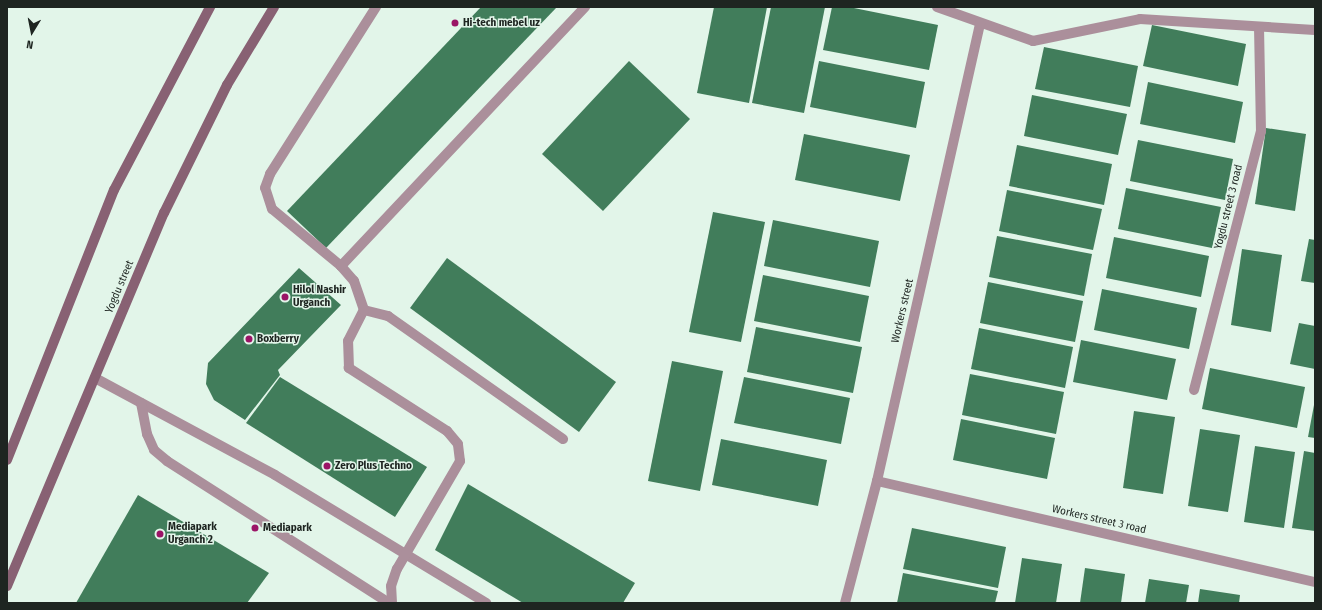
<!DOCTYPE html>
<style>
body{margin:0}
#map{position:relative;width:1322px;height:610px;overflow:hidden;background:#e2f5e9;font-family:"Fira Sans Condensed",sans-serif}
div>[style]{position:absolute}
.building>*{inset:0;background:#417d5b}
.lane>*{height:10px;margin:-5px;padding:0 5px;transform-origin:5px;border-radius:5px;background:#ab8f9b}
.street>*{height:10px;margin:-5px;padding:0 5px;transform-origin:5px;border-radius:5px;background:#ab8f9b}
.secondary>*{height:10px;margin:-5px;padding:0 5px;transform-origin:5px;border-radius:5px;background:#886173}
.dots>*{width:11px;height:11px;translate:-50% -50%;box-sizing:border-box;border:2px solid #e2f5e9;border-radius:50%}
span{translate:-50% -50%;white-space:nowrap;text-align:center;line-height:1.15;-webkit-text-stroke:3px #e2f5e9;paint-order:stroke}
.poi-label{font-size:11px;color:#1e2521;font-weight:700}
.left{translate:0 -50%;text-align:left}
.street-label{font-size:11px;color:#1e2521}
.frame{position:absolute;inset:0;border:8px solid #1e2521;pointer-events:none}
.north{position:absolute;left:12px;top:12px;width:40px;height:40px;-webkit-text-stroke:3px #e2f5e9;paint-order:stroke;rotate:190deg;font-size:11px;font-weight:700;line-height:16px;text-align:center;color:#1e2521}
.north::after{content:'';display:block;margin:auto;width:14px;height:18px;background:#1e2521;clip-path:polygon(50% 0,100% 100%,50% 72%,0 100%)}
</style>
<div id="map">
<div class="building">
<div style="clip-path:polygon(481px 7px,557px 7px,326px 248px,287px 211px)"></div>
<div style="clip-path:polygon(714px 7px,767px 7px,749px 103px,697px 93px)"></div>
<div style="clip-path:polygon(771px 7px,825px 7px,804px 113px,752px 103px)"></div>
<div style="clip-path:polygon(832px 7px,849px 7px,938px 25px,929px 70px,823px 50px)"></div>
<div style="clip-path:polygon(1152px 25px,1246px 44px,1238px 86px,1143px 66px)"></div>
<div style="clip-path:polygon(1044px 47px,1138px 66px,1130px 107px,1035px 89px)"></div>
<div style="clip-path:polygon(629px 61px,690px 119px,603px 211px,542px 154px)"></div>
<div style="clip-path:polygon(819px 61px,925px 82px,916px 128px,810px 107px)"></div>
<div style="clip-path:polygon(1148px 82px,1243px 102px,1235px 143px,1140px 124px)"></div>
<div style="clip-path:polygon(1032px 95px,1127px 114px,1118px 155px,1024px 136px)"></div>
<div style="clip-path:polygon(1266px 128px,1306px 134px,1295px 211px,1255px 204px)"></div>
<div style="clip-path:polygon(804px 134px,910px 155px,900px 201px,795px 180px)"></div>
<div style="clip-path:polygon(1138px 140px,1233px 159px,1225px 200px,1130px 181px)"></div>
<div style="clip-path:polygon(1017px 145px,1112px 164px,1104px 205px,1009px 186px)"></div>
<div style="clip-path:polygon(1126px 188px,1221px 207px,1212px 248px,1118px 229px)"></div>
<div style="clip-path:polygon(1007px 190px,1102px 209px,1093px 250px,999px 231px)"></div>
<div style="clip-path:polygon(713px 212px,765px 222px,741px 342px,689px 332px)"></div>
<div style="clip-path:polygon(773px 220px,879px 241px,870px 287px,764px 266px)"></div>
<div style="clip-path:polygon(997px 236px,1092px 254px,1084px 296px,989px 277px)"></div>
<div style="clip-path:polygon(1114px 237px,1209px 256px,1201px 297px,1106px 278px)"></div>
<div style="clip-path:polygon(1309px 239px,1315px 240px,1315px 283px,1301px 281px)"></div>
<div style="clip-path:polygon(1242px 249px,1282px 255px,1271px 332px,1231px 325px)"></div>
<div style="clip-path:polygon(447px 258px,616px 382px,579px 432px,410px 308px)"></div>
<div style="clip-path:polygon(299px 268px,341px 305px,278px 370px,280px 375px,245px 420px,214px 400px,206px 384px,208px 363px)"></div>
<div style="clip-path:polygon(763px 275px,869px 296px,860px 342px,754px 321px)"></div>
<div style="clip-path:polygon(988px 282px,1083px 301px,1075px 342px,980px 323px)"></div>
<div style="clip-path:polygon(1102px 289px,1197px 308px,1189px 349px,1094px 330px)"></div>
<div style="clip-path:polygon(1299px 323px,1315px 326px,1315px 369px,1290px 364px)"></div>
<div style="clip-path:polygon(756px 327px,862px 347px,853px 393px,747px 372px)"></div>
<div style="clip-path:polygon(979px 328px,1073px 347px,1065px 388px,971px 369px)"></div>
<div style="clip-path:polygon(1081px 340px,1176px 359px,1167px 400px,1073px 382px)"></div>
<div style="clip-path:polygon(672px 361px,723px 371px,700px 491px,648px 481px)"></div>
<div style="clip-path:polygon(1210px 368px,1305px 387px,1297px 428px,1202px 409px)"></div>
<div style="clip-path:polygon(970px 374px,1064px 392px,1056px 434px,962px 415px)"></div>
<div style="clip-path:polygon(280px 377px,427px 467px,395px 517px,246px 423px)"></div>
<div style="clip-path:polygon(744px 377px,850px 398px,841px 444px,734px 423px)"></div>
<div style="clip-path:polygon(1314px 405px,1315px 406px,1315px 438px,1308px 437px)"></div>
<div style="clip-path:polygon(1134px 411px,1175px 417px,1163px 494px,1123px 488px)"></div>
<div style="clip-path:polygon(961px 419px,1055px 438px,1047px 479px,953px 460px)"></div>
<div style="clip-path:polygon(1200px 429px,1240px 435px,1228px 512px,1188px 506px)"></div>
<div style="clip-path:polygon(721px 439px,827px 460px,818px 506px,712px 485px)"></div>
<div style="clip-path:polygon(1255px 446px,1295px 452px,1284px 528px,1244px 522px)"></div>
<div style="clip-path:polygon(1304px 451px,1315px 453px,1315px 531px,1292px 528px)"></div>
<div style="clip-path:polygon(468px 484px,635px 583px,623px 603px,523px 603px,435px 550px)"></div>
<div style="clip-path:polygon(138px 495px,269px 573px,247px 603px,76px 603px)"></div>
<div style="clip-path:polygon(912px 528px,1006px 547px,998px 588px,903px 569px)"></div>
<div style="clip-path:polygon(1022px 558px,1062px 564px,1056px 603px,1015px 603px)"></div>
<div style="clip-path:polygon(1085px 568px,1125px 574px,1121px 603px,1080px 603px)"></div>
<div style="clip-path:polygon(903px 573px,998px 591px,995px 603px,897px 603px)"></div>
<div style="clip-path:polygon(1149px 579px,1189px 585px,1186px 603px,1145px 603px)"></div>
<div style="clip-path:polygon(1200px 589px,1240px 595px,1239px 603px,1198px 603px)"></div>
</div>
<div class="lane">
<div style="left:341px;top:266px;width:89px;rotate:-140.4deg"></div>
<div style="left:272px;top:209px;width:22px;rotate:-108deg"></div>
<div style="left:265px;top:188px;width:15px;rotate:-70deg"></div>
<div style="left:270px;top:174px;width:198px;rotate:-57.6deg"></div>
<div style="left:364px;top:310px;width:25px;rotate:14deg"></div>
<div style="left:388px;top:316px;width:214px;rotate:35.1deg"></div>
<div style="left:95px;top:378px;width:204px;rotate:28.3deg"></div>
<div style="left:275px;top:475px;width:247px;rotate:31.2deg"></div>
<div style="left:141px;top:403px;width:32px;rotate:79deg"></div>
<div style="left:147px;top:434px;width:17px;rotate:66deg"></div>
<div style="left:154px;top:450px;width:17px;rotate:40deg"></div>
<div style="left:167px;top:461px;width:264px;rotate:32.6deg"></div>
<div style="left:392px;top:603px;width:17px;rotate:-93deg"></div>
<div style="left:391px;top:586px;width:18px;rotate:-71deg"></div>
<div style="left:397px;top:569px;width:125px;rotate:-59.7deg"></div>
<div style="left:460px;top:461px;width:17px;rotate:-97deg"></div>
<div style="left:458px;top:444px;width:17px;rotate:-130deg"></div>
<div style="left:447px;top:431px;width:117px;rotate:-147.3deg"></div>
<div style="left:349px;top:368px;width:27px;rotate:-92deg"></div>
<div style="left:348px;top:341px;width:35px;rotate:-63deg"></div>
<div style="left:364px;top:310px;width:31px;rotate:-109deg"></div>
<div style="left:354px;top:281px;width:20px;rotate:-131deg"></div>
<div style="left:341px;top:266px;width:356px;rotate:-46.7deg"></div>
</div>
<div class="street">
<div style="left:937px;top:7px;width:102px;rotate:19.5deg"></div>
<div style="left:1033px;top:41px;width:109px;rotate:-11.6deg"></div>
<div style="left:1140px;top:19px;width:175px;rotate:3.6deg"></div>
<div style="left:1194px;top:390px;width:268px;rotate:-75.5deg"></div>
<div style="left:1261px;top:131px;width:104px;rotate:-91.1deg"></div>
<div style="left:877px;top:481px;width:449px;rotate:13deg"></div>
<div style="left:845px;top:603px;width:126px;rotate:-75.3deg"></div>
<div style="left:877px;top:481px;width:469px;rotate:-77.3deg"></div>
</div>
<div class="secondary">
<div style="left:7px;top:460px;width:290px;rotate:-68.4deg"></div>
<div style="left:114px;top:190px;width:207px;rotate:-62.3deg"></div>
<div style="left:7px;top:586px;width:405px;rotate:-67.2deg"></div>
<div style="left:164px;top:213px;width:143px;rotate:-63.8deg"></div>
<div style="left:227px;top:85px;width:91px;rotate:-58.9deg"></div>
</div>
<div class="dots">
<div style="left:455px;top:23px;background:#9b1466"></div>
<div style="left:285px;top:297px;background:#9b1466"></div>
<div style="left:249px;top:339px;background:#9b1466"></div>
<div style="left:327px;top:466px;background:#9b1466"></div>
<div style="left:255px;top:528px;background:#9b1466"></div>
<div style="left:160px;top:534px;background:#9b1466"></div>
</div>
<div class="poi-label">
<span class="left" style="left:463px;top:23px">Hi-tech mebel uz</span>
<span class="left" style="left:293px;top:297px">Hilol Nashir<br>Urganch</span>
<span class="left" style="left:257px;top:339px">Boxberry</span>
<span class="left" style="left:335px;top:466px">Zero Plus Techno</span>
<span class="left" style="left:168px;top:534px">Mediapark<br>Urganch 2</span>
<span class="left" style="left:263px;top:528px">Mediapark</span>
</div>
<div class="street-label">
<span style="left:1229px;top:207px;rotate:-76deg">Yogdu street 3 road</span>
<span style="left:120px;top:287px;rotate:-67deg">Yogdu street</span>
<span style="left:903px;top:311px;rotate:-77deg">Workers street</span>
<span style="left:1099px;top:520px;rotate:13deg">Workers street 3 road</span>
</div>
<div class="frame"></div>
<div class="north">N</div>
</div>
